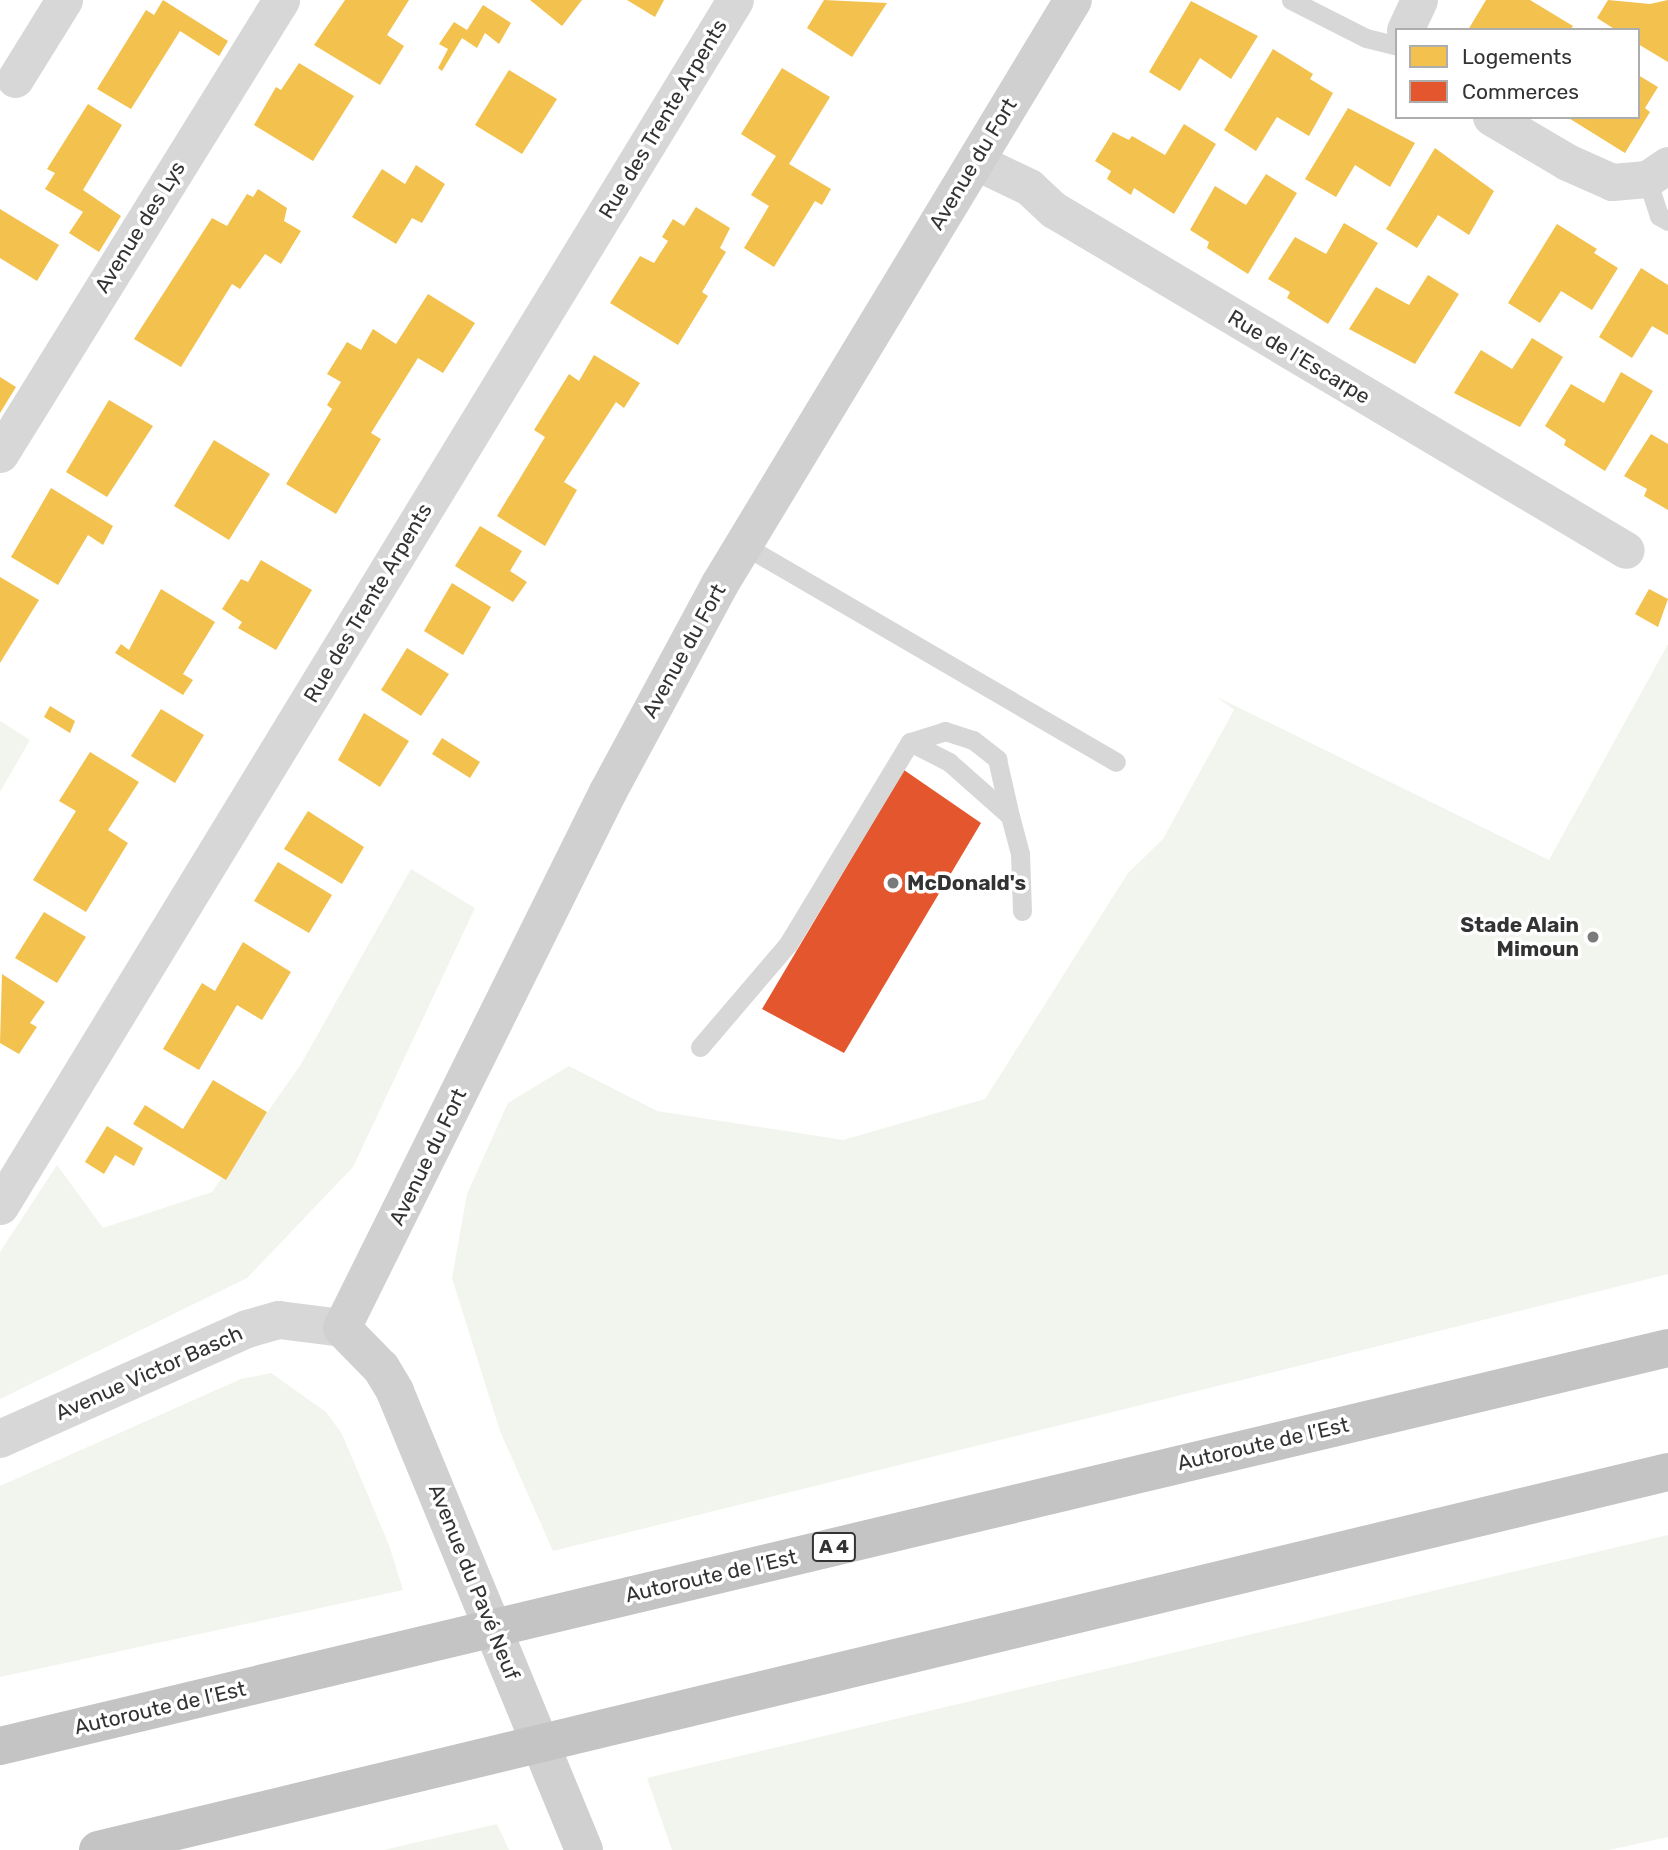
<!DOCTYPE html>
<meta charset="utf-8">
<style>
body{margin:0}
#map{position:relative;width:1668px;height:1850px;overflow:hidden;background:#fff;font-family:Rubik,sans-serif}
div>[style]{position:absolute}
.green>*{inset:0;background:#f1f5ed}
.homes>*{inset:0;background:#f2c14e}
.shops>*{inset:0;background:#e4572e}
.service>*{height:19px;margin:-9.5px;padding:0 9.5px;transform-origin:9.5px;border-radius:9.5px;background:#d7d7d7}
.minor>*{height:37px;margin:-18.5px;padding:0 18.5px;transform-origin:18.5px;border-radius:18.5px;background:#d7d7d7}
.tertiary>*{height:38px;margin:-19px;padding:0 19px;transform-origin:19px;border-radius:19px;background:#d7d7d7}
.secondary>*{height:38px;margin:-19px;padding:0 19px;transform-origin:19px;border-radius:19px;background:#d0d0d0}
.motorway>*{height:38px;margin:-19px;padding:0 19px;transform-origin:19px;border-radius:19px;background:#c4c4c4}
.dots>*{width:19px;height:19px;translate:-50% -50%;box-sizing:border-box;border:4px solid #fff;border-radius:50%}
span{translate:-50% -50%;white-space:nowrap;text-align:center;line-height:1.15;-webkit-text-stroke:7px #fff;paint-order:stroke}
.shield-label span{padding:2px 5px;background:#fff;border:2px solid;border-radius:5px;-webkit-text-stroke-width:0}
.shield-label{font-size:19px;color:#333;font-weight:700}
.street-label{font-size:21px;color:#333}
.poi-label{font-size:21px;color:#333;font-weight:700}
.left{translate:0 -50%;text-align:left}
.right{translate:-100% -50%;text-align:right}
.legend{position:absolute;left:1395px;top:28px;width:245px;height:91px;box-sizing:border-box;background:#fff;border:2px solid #adadad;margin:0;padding:9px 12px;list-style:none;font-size:21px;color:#333}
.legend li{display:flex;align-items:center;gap:14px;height:35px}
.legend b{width:35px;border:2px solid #adadad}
</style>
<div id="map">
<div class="green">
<div style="clip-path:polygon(1668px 644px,1668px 1274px,553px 1551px,500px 1431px,452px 1278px,467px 1194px,508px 1103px,569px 1066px,657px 1111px,843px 1140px,985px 1099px,1128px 873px,1163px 839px,1234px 710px,1217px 697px,1549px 860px)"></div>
<div style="clip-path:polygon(0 721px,30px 740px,0 792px)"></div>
<div style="clip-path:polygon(411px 869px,475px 908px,353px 1167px,247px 1278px,0 1399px,0 1252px,57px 1165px,103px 1228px,212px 1192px,301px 1064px)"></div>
<div style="clip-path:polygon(271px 1373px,326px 1412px,342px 1434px,389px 1545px,403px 1590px,0 1677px,0 1486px,241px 1379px)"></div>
<div style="clip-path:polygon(1668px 1535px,1668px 1837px,1609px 1850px,672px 1850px,647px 1778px)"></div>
<div style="clip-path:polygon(497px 1824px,509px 1850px,384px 1850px,405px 1845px)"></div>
</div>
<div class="homes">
<div style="clip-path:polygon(163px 0,228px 41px,219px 56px,180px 31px,131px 109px,97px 89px,146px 10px,154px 15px)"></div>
<div style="clip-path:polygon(345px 0,409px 0,387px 35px,404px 46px,380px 85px,314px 45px)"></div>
<div style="clip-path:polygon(530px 0,582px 0,562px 26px)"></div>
<div style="clip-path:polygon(627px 0,664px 0,655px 17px)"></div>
<div style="clip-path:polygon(824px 0,887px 3px,852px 57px,807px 28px)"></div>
<div style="clip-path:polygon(1486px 0,1530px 0,1573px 26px,1570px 30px,1468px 30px)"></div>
<div style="clip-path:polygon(1608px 0,1650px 4px,1668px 0,1668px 62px,1638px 44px,1638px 30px,1616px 30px,1597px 18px)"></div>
<div style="clip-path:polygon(1191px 1px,1258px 36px,1231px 79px,1200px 58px,1180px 91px,1149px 72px)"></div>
<div style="clip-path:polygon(483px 5px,511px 23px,499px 44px,485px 33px,477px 48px,462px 38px,442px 71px,438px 68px,448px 49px,439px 44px,454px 22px,467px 30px)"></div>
<div style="clip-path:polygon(1273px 49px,1313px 74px,1310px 79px,1333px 93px,1309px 136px,1277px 117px,1256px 151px,1224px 130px)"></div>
<div style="clip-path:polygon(299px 63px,354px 96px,313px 161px,254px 125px,276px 87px,281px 90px)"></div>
<div style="clip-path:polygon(782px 68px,830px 97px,789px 164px,831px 189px,822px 205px,815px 201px,774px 267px,744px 248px,769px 206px,751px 195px,776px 156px,741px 134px)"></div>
<div style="clip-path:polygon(509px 70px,557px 99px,522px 154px,475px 125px)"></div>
<div style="clip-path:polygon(1638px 75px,1658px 87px,1645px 108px,1650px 112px,1625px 153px,1567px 117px,1638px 117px)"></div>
<div style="clip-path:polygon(88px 104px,122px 125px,83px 190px,121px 216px,99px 252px,69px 233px,83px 212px,45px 189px,55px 173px,47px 169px)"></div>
<div style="clip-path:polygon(1348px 108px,1415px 143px,1390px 187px,1355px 165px,1336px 197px,1305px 179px)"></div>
<div style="clip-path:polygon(1184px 124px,1216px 144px,1174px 214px,1134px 188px,1131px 195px,1107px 179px,1111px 171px,1095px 161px,1113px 132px,1129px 140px,1132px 136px,1165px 155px)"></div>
<div style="clip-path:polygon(1435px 148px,1494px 191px,1469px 235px,1438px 215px,1417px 248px,1386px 229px)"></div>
<div style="clip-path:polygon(416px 165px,445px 184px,422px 223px,412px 218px,396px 244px,352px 217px,382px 169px,405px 184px)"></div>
<div style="clip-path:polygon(1266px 174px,1297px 193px,1248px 274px,1207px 248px,1209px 242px,1190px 230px,1215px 186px,1246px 205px)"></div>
<div style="clip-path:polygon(258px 189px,287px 208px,284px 221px,301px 231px,281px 264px,265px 254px,240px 289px,232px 284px,181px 367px,134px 339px,212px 218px,227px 226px,247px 194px,253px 197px)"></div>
<div style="clip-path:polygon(696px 207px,730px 228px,720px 248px,726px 252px,702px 292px,708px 296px,678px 345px,610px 303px,640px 256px,654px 263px,668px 241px,662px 237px,673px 219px,684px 226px)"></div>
<div style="clip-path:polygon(0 209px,59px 245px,37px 281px,0 258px)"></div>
<div style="clip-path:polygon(1344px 223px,1378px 243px,1328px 324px,1287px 298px,1290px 292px,1268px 279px,1295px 237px,1326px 254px)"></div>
<div style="clip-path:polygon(1557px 224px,1597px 249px,1594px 253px,1618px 268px,1592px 310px,1561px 291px,1540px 323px,1508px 303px)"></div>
<div style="clip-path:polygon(1641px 268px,1668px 285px,1668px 335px,1652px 326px,1632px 358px,1599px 337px)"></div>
<div style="clip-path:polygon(1428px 275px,1459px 294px,1415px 364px,1349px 329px,1376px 287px,1409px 305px)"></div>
<div style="clip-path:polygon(428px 294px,475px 323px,443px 373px,418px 358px,371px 433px,381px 439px,336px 514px,286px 484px,332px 409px,327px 405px,341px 382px,327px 374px,347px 342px,361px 350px,373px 329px,396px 344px)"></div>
<div style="clip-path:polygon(1532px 338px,1563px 357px,1520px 427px,1454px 393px,1481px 350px,1512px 369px)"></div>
<div style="clip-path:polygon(594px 355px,640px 383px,624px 408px,616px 402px,564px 482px,577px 490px,545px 546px,497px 516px,545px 437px,534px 430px,569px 374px,579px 381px)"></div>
<div style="clip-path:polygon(1621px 372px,1653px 391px,1605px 471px,1564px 445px,1566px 440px,1545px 426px,1571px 384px,1604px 403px)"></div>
<div style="clip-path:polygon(0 377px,16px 387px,0 413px)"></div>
<div style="clip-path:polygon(109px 400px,153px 426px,107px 497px,66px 472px)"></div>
<div style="clip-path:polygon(1651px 434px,1668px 444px,1668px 510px,1644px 496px,1647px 489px,1624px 476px)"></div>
<div style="clip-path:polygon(214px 440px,270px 474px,229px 540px,174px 506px)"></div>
<div style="clip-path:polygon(51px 488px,113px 526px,103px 545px,88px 535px,58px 585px,11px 557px)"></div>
<div style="clip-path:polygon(480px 526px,522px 551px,510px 571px,527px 582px,513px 602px,455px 566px)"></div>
<div style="clip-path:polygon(261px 560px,312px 590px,276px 650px,238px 628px,242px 622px,222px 609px,241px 579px,248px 582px)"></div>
<div style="clip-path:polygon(0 577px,39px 600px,0 663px)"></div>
<div style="clip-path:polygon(452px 583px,491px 607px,463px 655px,424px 631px)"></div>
<div style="clip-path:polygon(161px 589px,215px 622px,183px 674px,193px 680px,183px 695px,115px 653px,121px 644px,129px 650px)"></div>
<div style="clip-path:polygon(1649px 589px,1668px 599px,1658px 627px,1635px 614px)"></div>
<div style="clip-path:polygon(407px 648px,449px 674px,421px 716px,381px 690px)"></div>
<div style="clip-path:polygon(50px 706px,75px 721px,70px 733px,44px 717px)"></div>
<div style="clip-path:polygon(161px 709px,204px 735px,175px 783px,131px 756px)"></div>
<div style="clip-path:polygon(364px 713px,409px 741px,380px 787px,338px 760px)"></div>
<div style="clip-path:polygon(442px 738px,480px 762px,470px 778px,432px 754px)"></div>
<div style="clip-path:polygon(90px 752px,139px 782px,108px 830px,128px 843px,86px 912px,33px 880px,76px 811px,59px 801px)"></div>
<div style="clip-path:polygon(308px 811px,364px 847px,342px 884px,284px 849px)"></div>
<div style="clip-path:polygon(278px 862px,332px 895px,309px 933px,254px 901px)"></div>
<div style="clip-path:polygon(44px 912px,86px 937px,57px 983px,15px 958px)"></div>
<div style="clip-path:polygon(243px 942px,291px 972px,262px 1020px,237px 1005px,199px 1070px,163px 1049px,202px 983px,215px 991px)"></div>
<div style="clip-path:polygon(2px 974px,45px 1002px,30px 1023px,37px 1027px,19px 1054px,0 1043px)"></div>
<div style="clip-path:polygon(213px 1080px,267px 1112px,226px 1180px,133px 1124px,145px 1105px,183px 1129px)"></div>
<div style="clip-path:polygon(107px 1126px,143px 1148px,134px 1166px,115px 1155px,104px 1174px,85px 1162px)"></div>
</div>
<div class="shops">
<div style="clip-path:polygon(904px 770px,981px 823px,844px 1053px,762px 1009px)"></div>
</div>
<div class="service">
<div style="left:1291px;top:0;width:84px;rotate:26.9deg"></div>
<div style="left:1366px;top:38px;width:32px;rotate:14deg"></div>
<div style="left:1647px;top:179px;width:39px;rotate:72deg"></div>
<div style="left:1659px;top:216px;width:10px;rotate:29deg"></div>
<div style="left:745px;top:546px;width:429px;rotate:30.2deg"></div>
<div style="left:910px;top:742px;width:37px;rotate:-17deg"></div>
<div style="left:945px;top:731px;width:29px;rotate:18deg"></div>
<div style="left:973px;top:740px;width:31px;rotate:38deg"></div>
<div style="left:997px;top:759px;width:58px;rotate:77.2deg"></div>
<div style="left:700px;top:1047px;width:135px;rotate:-49.5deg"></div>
<div style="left:788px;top:944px;width:236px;rotate:-58.9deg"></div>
<div style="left:910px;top:742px;width:44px;rotate:27.1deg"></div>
<div style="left:949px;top:762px;width:81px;rotate:41.5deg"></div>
<div style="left:1010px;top:816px;width:39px;rotate:75deg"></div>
<div style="left:1020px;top:854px;width:57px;rotate:88deg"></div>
</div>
<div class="minor">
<div style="left:1405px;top:30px;width:33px;rotate:-65deg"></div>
<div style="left:15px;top:79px;width:93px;rotate:-58.2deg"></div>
<div style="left:1491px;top:117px;width:88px;rotate:30.6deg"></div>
<div style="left:1567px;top:162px;width:49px;rotate:24deg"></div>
<div style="left:1612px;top:182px;width:35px;rotate:-5deg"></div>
<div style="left:1647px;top:179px;width:25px;rotate:-34deg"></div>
<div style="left:975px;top:161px;width:60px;rotate:25.7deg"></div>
<div style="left:1029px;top:187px;width:34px;rotate:43deg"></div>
<div style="left:1054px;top:210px;width:665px;rotate:30.73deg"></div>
<div style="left:0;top:454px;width:534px;rotate:-58.24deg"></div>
<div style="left:0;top:1206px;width:1412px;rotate:-58.64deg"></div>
</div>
<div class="tertiary">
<div style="left:0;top:1439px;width:270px;rotate:-24deg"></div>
<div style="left:247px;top:1329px;width:33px;rotate:-16deg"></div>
<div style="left:279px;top:1320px;width:64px;rotate:7.2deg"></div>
</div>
<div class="secondary">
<div style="left:584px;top:1850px;width:496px;rotate:-112.4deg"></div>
<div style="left:395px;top:1391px;width:27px;rotate:-121deg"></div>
<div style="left:381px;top:1368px;width:56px;rotate:-134.3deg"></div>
<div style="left:342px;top:1328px;width:598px;rotate:-63.61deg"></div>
<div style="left:608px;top:792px;width:236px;rotate:-61.7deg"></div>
<div style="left:720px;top:584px;width:682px;rotate:-58.85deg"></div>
</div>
<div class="motorway">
<div style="left:0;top:1746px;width:1715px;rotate:-13.42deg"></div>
<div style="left:98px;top:1850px;width:1615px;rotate:-13.54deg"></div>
</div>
<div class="dots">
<div style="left:893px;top:883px;background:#7a7a7a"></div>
<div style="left:1593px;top:937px;background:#7a7a7a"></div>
</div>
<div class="shield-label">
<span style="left:834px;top:1547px">A 4</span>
</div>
<div class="street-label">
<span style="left:663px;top:119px;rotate:-59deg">Rue des Trente Arpents</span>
<span style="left:973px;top:164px;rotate:-59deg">Avenue du Fort</span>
<span style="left:140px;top:227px;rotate:-58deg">Avenue des Lys</span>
<span style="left:1299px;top:357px;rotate:31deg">Rue de l’Escarpe</span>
<span style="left:368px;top:603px;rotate:-59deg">Rue des Trente Arpents</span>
<span style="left:684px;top:651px;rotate:-61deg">Avenue du Fort</span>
<span style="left:428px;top:1157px;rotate:-64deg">Avenue du Fort</span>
<span style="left:149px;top:1373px;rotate:-24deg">Avenue Victor Basch</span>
<span style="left:1263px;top:1444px;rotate:-13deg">Autoroute de l’Est</span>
<span style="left:711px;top:1576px;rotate:-13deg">Autoroute de l’Est</span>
<span style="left:474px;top:1582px;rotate:68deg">Avenue du Pavé Neuf</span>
<span style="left:160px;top:1708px;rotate:-13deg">Autoroute de l’Est</span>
</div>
<div class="poi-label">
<span class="left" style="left:907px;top:883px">McDonald's</span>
<span class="right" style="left:1579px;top:937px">Stade Alain<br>Mimoun</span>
</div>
<ul class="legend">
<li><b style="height:19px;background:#f2c14e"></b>Logements</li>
<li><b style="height:19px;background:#e4572e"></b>Commerces</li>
</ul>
</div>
